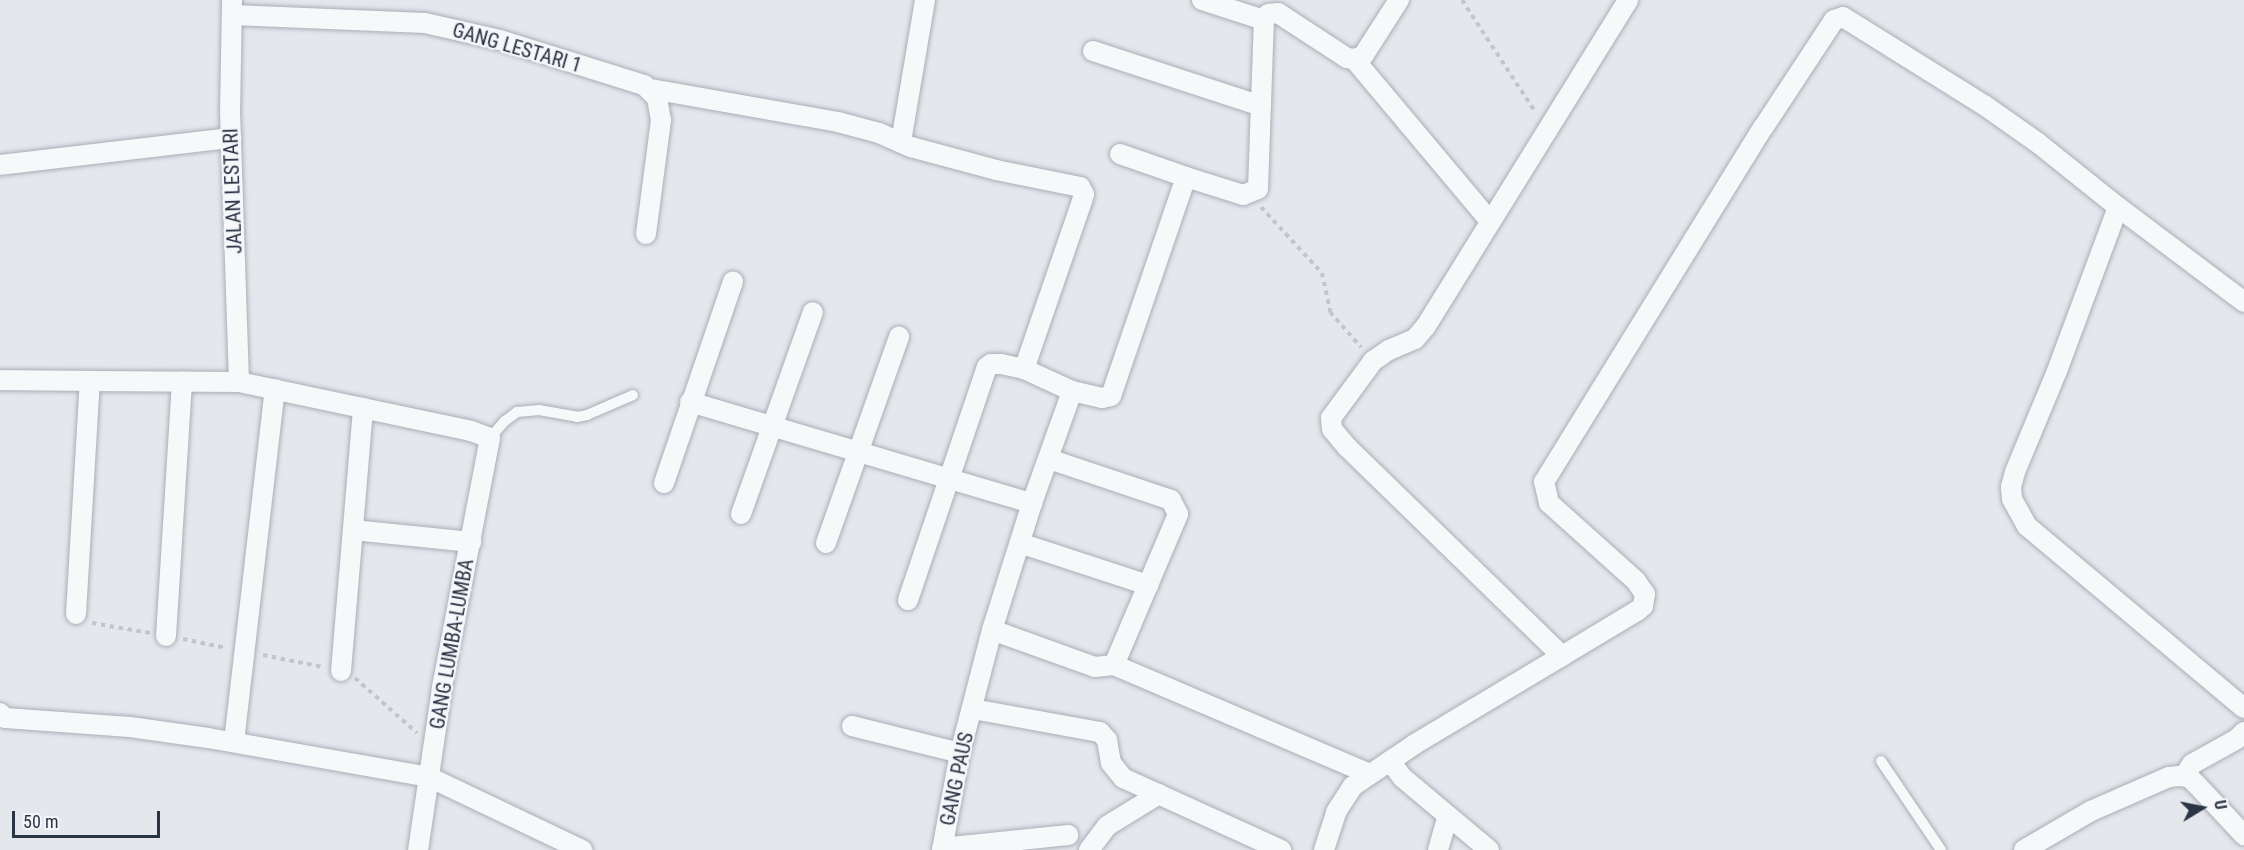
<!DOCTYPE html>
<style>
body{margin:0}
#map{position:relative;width:2244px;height:850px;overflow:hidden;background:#e4e7ec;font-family:"Roboto Condensed",sans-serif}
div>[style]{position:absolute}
.path>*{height:4px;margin-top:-2px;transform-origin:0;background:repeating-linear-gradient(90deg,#c2c5cb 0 4.5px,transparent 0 9px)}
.roads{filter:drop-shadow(0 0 2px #a9aeb7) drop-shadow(0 0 2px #a9aeb7)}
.service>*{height:10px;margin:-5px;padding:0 5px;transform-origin:5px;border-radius:5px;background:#f7f8fa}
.minor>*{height:20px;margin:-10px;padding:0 10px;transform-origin:10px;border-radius:10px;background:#f7f8fa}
span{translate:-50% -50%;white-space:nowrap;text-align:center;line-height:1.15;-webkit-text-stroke:4.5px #f4f6f9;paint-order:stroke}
.street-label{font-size:20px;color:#2b3445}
.north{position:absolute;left:2172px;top:778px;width:60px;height:60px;-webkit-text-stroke:4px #f4f6f9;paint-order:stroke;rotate:80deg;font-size:16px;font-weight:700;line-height:24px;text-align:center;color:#2b3445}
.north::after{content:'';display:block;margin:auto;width:21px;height:27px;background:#2b3445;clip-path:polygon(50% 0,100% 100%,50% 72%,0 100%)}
.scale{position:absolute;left:12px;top:811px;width:148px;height:27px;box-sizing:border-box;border:3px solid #2b3445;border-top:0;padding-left:8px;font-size:18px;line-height:21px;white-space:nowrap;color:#2b3445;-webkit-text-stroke:4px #f4f6f9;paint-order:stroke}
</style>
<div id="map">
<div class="path">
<div style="left:1462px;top:0;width:135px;rotate:56.8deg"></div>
<div style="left:1261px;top:207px;width:90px;rotate:47.3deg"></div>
<div style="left:1322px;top:273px;width:40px;rotate:78deg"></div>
<div style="left:1330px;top:312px;width:47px;rotate:48.5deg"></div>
<div style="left:92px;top:623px;width:59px;rotate:9.8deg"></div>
<div style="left:183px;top:639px;width:44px;rotate:11.8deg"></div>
<div style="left:263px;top:655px;width:61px;rotate:11.3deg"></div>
<div style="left:355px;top:678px;width:83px;rotate:41.6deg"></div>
</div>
<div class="roads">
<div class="service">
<div style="left:490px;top:438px;width:23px;rotate:-49deg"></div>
<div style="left:505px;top:421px;width:15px;rotate:-37deg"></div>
<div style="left:517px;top:412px;width:22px;rotate:-5deg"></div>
<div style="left:539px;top:410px;width:39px;rotate:10deg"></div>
<div style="left:577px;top:417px;width:10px;rotate:-11deg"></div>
<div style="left:587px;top:415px;width:50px;rotate:-23.5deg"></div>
<div style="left:1881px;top:761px;width:107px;rotate:56deg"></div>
</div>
<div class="minor">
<div style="left:232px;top:0;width:111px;rotate:91deg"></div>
<div style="left:230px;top:111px;width:271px;rotate:88.1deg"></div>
<div style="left:1202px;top:0;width:65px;rotate:17.9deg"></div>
<div style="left:233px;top:15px;width:192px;rotate:2.4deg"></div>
<div style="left:425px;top:23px;width:77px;rotate:12.8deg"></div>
<div style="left:500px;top:40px;width:151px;rotate:17.4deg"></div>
<div style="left:644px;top:85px;width:18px;rotate:45deg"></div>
<div style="left:657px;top:98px;width:22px;rotate:80deg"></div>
<div style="left:661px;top:120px;width:115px;rotate:97.5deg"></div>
<div style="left:1093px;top:51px;width:177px;rotate:18.1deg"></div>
<div style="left:1354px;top:59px;width:212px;rotate:50deg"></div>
<div style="left:651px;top:89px;width:190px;rotate:10deg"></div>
<div style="left:838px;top:122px;width:42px;rotate:15deg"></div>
<div style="left:879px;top:133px;width:35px;rotate:24deg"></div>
<div style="left:911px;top:147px;width:88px;rotate:15.1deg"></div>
<div style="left:996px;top:170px;width:86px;rotate:11.4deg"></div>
<div style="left:1080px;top:187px;width:8px;rotate:60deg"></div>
<div style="left:1084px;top:194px;width:7px;rotate:106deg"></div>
<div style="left:1082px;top:201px;width:178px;rotate:109deg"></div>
<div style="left:901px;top:142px;width:144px;rotate:-80.4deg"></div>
<div style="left:1120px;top:154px;width:70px;rotate:19.2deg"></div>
<div style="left:0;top:165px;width:233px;rotate:-6.7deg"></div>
<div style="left:2118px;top:207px;width:158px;rotate:37deg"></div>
<div style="left:0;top:380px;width:90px;rotate:0.6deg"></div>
<div style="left:690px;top:402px;width:357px;rotate:16.5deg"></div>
<div style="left:664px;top:483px;width:213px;rotate:-71.1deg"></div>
<div style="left:741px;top:514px;width:214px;rotate:-70.4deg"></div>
<div style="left:353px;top:530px;width:119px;rotate:5.8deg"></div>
<div style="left:826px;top:543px;width:219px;rotate:-70.5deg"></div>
<div style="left:1020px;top:543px;width:135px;rotate:18.2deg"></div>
<div style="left:908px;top:600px;width:246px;rotate:-71.3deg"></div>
<div style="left:987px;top:367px;width:5px;rotate:-37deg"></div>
<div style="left:991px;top:364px;width:10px"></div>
<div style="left:1001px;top:364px;width:24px;rotate:12deg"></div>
<div style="left:1024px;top:369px;width:53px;rotate:24.6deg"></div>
<div style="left:1072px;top:391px;width:31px;rotate:13deg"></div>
<div style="left:1102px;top:398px;width:9px;rotate:-13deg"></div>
<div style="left:1111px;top:396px;width:231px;rotate:-71.1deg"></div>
<div style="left:1186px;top:177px;width:60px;rotate:17.5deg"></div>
<div style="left:1243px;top:195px;width:16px;rotate:-22deg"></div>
<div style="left:1258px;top:189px;width:169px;rotate:-88deg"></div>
<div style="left:1264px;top:20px;width:7px;rotate:-56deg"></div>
<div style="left:1268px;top:14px;width:10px;rotate:-6deg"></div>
<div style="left:1278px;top:13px;width:82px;rotate:33.1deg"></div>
<div style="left:1347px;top:58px;width:7px;rotate:8deg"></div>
<div style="left:1354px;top:59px;width:9px;rotate:-18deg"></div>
<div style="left:1363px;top:56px;width:67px;rotate:-57.3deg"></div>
<div style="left:76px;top:614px;width:233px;rotate:-86.6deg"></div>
<div style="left:90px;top:381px;width:149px;rotate:0.4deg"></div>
<div style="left:239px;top:382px;width:237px;rotate:11.9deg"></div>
<div style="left:471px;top:431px;width:20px;rotate:20deg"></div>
<div style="left:490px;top:438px;width:255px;rotate:100.9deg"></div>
<div style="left:442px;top:688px;width:164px;rotate:98.4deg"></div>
<div style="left:992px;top:630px;width:109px;rotate:19.8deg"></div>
<div style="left:1095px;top:667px;width:19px;rotate:-6deg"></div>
<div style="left:1114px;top:665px;width:164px;rotate:-67deg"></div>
<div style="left:1178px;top:514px;width:16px;rotate:-117deg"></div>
<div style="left:1171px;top:500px;width:129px;rotate:-161.4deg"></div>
<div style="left:166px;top:636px;width:255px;rotate:-86.4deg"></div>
<div style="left:1562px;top:656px;width:87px;rotate:-31deg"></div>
<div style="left:1637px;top:611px;width:8px;rotate:-40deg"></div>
<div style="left:1643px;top:606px;width:12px;rotate:-81deg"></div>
<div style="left:1645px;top:594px;width:16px;rotate:-125deg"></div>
<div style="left:1636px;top:581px;width:117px;rotate:-138.1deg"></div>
<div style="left:1549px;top:503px;width:22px;rotate:-103deg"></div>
<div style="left:1544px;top:482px;width:416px;rotate:-58.3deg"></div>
<div style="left:1763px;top:128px;width:129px;rotate:-56.7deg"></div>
<div style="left:1834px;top:20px;width:9px;rotate:-18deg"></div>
<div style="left:1843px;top:17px;width:166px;rotate:32deg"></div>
<div style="left:1984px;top:105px;width:66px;rotate:35.1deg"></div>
<div style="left:2038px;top:143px;width:102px;rotate:38.7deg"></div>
<div style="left:2118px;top:207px;width:175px;rotate:110.4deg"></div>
<div style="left:2057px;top:371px;width:109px;rotate:112.6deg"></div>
<div style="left:2015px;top:472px;width:16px;rotate:105deg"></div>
<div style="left:2011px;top:487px;width:12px;rotate:85deg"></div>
<div style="left:2012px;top:499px;width:31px;rotate:61deg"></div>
<div style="left:2027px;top:526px;width:283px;rotate:40deg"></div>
<div style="left:1114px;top:665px;width:278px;rotate:23.1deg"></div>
<div style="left:341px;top:671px;width:264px;rotate:-85.2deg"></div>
<div style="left:973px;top:709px;width:129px;rotate:10.3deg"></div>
<div style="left:1100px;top:732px;width:11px;rotate:49deg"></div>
<div style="left:1107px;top:740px;width:23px;rotate:80deg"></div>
<div style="left:1111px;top:763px;width:19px;rotate:51deg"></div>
<div style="left:1123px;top:778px;width:174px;rotate:24.5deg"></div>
<div style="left:0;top:713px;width:7px;rotate:45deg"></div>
<div style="left:5px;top:718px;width:125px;rotate:4.1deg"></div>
<div style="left:130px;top:727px;width:79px;rotate:8deg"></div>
<div style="left:208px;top:738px;width:224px;rotate:10deg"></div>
<div style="left:429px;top:777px;width:170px;rotate:25.5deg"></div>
<div style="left:852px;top:726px;width:111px;rotate:14deg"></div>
<div style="left:234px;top:742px;width:355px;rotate:-83.4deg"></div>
<div style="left:1390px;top:761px;width:21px;rotate:53deg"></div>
<div style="left:1403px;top:778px;width:112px;rotate:39.9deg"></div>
<div style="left:2184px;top:776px;width:14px;rotate:-56deg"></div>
<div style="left:2192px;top:764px;width:51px;rotate:-29.1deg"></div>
<div style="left:2237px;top:739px;width:10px;rotate:-45deg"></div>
<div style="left:942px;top:848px;width:127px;rotate:-5.9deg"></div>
<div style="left:942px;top:850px;width:99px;rotate:-79.5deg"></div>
<div style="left:960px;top:753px;width:127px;rotate:-75.4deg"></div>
<div style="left:992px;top:630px;width:133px;rotate:-72.5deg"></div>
<div style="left:1032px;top:503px;width:119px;rotate:-70.3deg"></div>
<div style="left:1089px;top:850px;width:30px;rotate:-53deg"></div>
<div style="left:1107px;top:826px;width:61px;rotate:-31.6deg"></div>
<div style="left:1324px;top:850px;width:40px;rotate:-72deg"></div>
<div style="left:1336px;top:812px;width:31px;rotate:-57deg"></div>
<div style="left:1353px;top:786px;width:75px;rotate:-34.1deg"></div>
<div style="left:1415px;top:744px;width:171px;rotate:-30.9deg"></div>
<div style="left:1562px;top:656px;width:300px;rotate:-135.8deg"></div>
<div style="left:1347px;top:447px;width:23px;rotate:-130deg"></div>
<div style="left:1332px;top:429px;width:11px;rotate:-95deg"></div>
<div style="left:1331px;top:418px;width:71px;rotate:-53.6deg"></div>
<div style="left:1373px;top:361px;width:19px;rotate:-35deg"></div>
<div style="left:1389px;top:350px;width:28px;rotate:-23deg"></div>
<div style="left:1415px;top:339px;width:17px;rotate:-50deg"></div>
<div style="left:1426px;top:326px;width:384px;rotate:-58.2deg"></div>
<div style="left:1438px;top:850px;width:35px;rotate:-74deg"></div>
<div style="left:2024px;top:850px;width:78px;rotate:-30.2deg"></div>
<div style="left:2091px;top:811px;width:85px;rotate:-23.6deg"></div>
<div style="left:2169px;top:777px;width:10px;rotate:-6deg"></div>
<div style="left:2179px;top:776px;width:10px;rotate:6deg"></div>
<div style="left:2189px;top:777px;width:11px;rotate:45deg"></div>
<div style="left:2197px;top:785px;width:69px;rotate:46.8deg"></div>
</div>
</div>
<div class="street-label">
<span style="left:517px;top:48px;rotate:16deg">GANG LESTARI 1</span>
<span style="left:233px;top:191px;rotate:-92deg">JALAN LESTARI</span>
<span style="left:452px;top:644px;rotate:-80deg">GANG LUMBA-LUMBA</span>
<span style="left:957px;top:779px;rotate:-78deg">GANG PAUS</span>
</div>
<div class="north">U</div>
<div class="scale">50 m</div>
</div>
